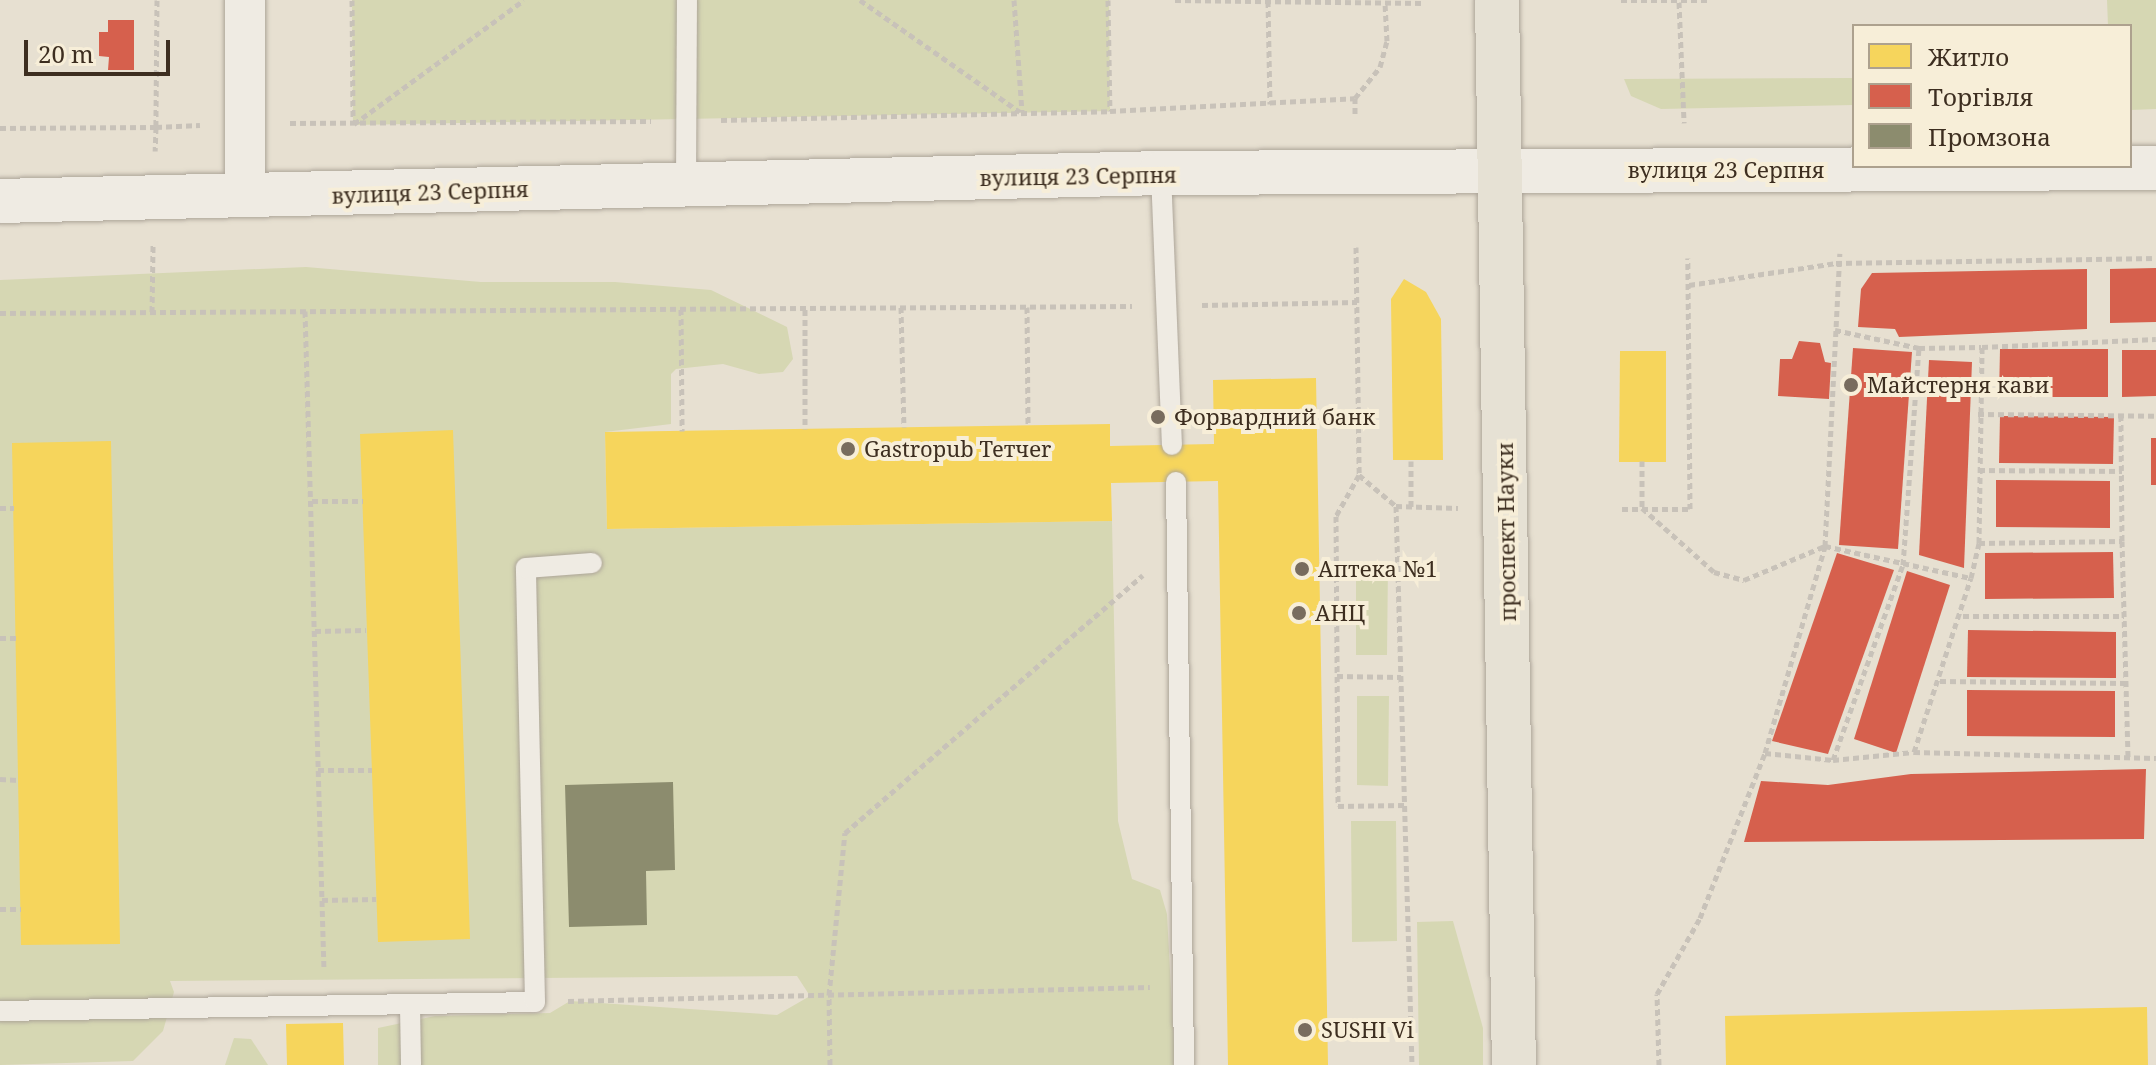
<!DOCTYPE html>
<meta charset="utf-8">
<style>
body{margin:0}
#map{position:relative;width:2156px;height:1065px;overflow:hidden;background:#e7e0d1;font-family:"Noto Serif",serif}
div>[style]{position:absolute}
.green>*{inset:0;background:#d6d7b3}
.homes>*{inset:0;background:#f6d55c}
.shops>*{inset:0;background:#d6604d}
.industry>*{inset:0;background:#8c8c6e}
.path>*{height:5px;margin-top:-2.5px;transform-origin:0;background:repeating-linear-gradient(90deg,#c8c2b9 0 6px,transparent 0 10px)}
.roads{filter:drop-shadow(0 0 2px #ada599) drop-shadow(0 0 2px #ada599)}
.lane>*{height:20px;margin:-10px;padding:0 10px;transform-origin:10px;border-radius:10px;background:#efebe3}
.street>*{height:40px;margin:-20px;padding:0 20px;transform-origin:20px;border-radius:20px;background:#efebe3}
.secondary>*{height:44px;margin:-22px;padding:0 22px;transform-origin:22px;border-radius:22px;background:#efebe3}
.primary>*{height:44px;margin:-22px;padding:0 22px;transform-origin:22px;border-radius:22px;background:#e6e1d4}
.dots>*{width:22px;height:22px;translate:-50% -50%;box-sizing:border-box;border:4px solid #f7eed8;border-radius:50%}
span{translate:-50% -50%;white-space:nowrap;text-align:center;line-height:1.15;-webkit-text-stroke:8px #f7eed8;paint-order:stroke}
.street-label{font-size:22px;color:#3d2e20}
.poi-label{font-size:22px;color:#3d2e20}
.left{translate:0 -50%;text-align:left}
.legend{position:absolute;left:1852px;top:24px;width:280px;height:144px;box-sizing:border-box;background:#f7eed8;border:2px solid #ada18e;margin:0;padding:10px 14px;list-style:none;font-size:24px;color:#3d2e20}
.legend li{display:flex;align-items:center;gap:16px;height:40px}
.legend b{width:40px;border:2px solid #ada18e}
.scale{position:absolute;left:24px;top:40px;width:146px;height:36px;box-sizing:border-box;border:4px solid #3d2e20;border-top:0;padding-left:10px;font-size:24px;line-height:28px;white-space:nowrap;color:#3d2e20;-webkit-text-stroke:6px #f7eed8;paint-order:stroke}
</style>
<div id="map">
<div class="green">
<div style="clip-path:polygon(352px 0,1109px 0,1110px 111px,353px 125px)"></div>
<div style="clip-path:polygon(2107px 0,2156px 0,2156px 109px,2130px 110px,2130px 26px,2108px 26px)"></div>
<div style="clip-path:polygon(1854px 78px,1854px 105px,1661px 109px,1631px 96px,1624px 79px)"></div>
<div style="clip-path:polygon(306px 267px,481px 282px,615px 282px,711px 290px,787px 327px,793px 359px,783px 372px,759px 374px,723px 364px,676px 369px,671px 374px,671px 424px,605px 432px,607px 529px,1112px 521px,1118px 821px,1132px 879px,1160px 890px,1167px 914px,1175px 1065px,378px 1065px,378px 1028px,435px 1016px,550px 1013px,570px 1001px,777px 1015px,810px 996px,797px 976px,170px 981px,174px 992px,163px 1031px,133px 1061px,0 1065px,0 280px)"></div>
<div style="clip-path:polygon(1356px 565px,1388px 565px,1387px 655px,1356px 655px)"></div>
<div style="clip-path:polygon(1357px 696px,1389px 696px,1388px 786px,1357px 785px)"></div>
<div style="clip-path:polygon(1351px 821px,1396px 821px,1397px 941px,1352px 942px)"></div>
<div style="clip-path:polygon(1453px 921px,1483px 1028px,1483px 1065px,1419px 1065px,1417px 922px)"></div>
<div style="clip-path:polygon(234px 1038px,251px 1039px,268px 1065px,225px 1065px)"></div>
</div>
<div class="homes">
<div style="clip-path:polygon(1404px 279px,1426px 292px,1441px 319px,1443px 460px,1393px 460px,1391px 299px)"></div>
<div style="clip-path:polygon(1620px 351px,1666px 351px,1666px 462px,1619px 462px)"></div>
<div style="clip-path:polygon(1316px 378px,1328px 1065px,1228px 1065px,1218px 481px,1111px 483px,1112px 521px,607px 529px,605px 432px,1110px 424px,1110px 446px,1214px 444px,1213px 380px)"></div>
<div style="clip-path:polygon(453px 430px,470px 939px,378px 942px,360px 434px)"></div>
<div style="clip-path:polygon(111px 441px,120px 944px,21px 945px,12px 443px)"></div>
<div style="clip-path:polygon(2147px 1007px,2148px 1065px,1726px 1065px,1725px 1016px)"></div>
<div style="clip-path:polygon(343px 1023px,344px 1065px,287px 1065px,286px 1024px)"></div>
</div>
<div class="shops">
<div style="clip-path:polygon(108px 20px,134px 20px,134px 70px,108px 70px,109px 57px,99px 56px,99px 32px,108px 32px)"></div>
<div style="clip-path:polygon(2156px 268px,2156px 322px,2110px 323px,2110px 269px)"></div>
<div style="clip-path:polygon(2087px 269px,2087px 329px,1899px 337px,1895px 329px,1858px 327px,1861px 289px,1872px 273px)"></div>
<div style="clip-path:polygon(1799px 341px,1820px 343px,1825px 362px,1831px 363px,1829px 399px,1778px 396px,1780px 359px,1792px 359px)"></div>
<div style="clip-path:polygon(1853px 348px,1912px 352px,1898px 549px,1839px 545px)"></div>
<div style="clip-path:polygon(2000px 349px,2108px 349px,2108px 397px,1999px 397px)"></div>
<div style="clip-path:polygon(2122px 350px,2156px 350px,2156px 396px,2122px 397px)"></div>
<div style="clip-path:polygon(1929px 360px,1972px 362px,1964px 568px,1919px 555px)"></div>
<div style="clip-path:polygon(2000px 416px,2114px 417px,2113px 464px,1999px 463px)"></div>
<div style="clip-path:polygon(2151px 438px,2156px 438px,2156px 485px,2151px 485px)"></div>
<div style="clip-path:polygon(1996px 480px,2110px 481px,2110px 528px,1996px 527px)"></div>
<div style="clip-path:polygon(2113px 552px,2114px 598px,1985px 599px,1985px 553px)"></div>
<div style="clip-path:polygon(1837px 553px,1894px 570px,1828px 754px,1772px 741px)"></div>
<div style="clip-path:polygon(1907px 571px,1950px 585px,1896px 753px,1854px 739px)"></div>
<div style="clip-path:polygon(1968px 630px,2116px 632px,2116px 678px,1967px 677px)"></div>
<div style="clip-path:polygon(1967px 690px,2115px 691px,2115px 737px,1967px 736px)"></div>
<div style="clip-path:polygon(2146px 769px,2144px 839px,1744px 842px,1761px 781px,1828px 785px,1911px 774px)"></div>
</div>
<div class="industry">
<div style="clip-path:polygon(673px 782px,675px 870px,646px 871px,647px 925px,569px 927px,565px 785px)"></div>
</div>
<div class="path">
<div style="left:157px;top:0;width:127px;rotate:90.5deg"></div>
<div style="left:156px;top:127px;width:44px;rotate:-2.6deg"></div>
<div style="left:352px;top:0;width:124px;rotate:89.5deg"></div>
<div style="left:860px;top:0;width:195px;rotate:35deg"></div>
<div style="left:1014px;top:0;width:112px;rotate:85.9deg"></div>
<div style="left:1108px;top:0;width:111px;rotate:89deg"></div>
<div style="left:1175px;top:0;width:249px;rotate:0.7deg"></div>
<div style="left:1621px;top:0;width:86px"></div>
<div style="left:1268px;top:1px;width:103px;rotate:88.9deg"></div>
<div style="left:1679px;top:2px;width:121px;rotate:87.6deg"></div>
<div style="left:1355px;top:114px;width:16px;rotate:-90deg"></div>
<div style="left:721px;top:120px;width:389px;rotate:-1.3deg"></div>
<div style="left:1110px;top:111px;width:245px;rotate:-3deg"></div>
<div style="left:1355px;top:98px;width:40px;rotate:-51deg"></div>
<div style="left:1380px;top:67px;width:27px;rotate:-75deg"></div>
<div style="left:1387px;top:41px;width:38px;rotate:-93deg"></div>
<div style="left:290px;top:123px;width:361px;rotate:-0.3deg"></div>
<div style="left:354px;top:124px;width:210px;rotate:-36.1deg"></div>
<div style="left:0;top:128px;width:156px;rotate:-0.4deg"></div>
<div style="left:156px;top:127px;width:24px;rotate:92deg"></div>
<div style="left:1356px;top:247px;width:228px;rotate:89.2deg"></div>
<div style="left:1359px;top:475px;width:48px;rotate:40deg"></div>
<div style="left:1396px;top:506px;width:559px;rotate:88.36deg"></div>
<div style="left:1689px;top:285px;width:149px;rotate:-8.5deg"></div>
<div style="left:1836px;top:263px;width:320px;rotate:-0.9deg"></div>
<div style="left:1202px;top:305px;width:155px;rotate:-1.1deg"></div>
<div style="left:901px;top:307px;width:120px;rotate:88.6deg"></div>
<div style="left:1027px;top:307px;width:118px;rotate:89.5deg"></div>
<div style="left:681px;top:309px;width:122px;rotate:89.5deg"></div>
<div style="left:805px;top:309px;width:120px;rotate:90deg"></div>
<div style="left:305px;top:311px;width:659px;rotate:88.35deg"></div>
<div style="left:152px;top:312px;width:67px;rotate:-89.1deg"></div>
<div style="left:0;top:313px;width:1132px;rotate:-0.35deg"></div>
<div style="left:1835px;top:330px;width:86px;rotate:12.1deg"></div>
<div style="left:1978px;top:414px;width:178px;rotate:0.6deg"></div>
<div style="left:1411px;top:461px;width:46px;rotate:90deg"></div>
<div style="left:1642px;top:461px;width:47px;rotate:90deg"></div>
<div style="left:1642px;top:508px;width:96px;rotate:41.6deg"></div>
<div style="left:1714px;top:572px;width:31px;rotate:15deg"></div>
<div style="left:1744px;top:580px;width:88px;rotate:-22.8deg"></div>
<div style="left:1825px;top:546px;width:149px;rotate:12.4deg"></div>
<div style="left:1971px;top:578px;width:36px;rotate:-77deg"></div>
<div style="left:1979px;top:543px;width:196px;rotate:-89.1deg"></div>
<div style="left:1982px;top:347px;width:174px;rotate:-2.6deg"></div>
<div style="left:1979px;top:470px;width:143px;rotate:0.4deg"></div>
<div style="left:1359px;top:475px;width:47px;rotate:119.3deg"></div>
<div style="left:1336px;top:516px;width:290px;rotate:89.6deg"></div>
<div style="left:1338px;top:806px;width:67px;rotate:-0.9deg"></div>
<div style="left:312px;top:501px;width:51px"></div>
<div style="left:1396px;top:506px;width:62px;rotate:1.8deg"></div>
<div style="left:0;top:508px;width:14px"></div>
<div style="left:1622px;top:509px;width:68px"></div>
<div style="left:1690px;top:509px;width:251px;rotate:-90.5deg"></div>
<div style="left:2122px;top:541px;width:217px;rotate:88.4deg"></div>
<div style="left:1979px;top:543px;width:143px;rotate:-0.8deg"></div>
<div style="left:2122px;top:541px;width:125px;rotate:-90.5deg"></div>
<div style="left:1963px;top:616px;width:161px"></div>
<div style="left:315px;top:631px;width:51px;rotate:-1.1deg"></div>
<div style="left:0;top:638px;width:16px"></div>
<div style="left:1337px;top:676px;width:64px;rotate:0.9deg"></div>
<div style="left:1940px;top:681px;width:186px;rotate:0.6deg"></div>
<div style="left:1914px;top:752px;width:183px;rotate:-71.9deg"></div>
<div style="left:1765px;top:753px;width:68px;rotate:5.9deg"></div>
<div style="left:1833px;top:760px;width:81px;rotate:-5.6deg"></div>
<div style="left:1914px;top:752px;width:242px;rotate:1.4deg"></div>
<div style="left:1833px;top:760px;width:207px;rotate:-70.3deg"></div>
<div style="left:1903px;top:565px;width:218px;rotate:-85.8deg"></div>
<div style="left:1919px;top:348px;width:62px;rotate:-0.9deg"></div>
<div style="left:318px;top:770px;width:54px"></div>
<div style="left:0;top:779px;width:18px;rotate:3deg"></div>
<div style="left:322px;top:900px;width:54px;rotate:-1.1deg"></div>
<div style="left:0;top:909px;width:21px"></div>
<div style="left:568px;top:1001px;width:582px;rotate:-1.38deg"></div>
<div style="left:830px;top:1065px;width:70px;rotate:-90.8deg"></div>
<div style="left:829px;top:995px;width:163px;rotate:-84.4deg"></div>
<div style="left:845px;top:833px;width:394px;rotate:-40.9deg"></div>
<div style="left:1659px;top:1065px;width:71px;rotate:-91.6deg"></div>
<div style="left:1657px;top:994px;width:87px;rotate:-60.5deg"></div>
<div style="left:1700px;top:918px;width:177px;rotate:-68.5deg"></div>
<div style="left:1765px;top:753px;width:216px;rotate:-73.8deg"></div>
<div style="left:1825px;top:546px;width:293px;rotate:-87.1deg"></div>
</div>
<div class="roads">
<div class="lane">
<div style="left:1161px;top:173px;width:272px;rotate:87.7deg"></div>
<div style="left:686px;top:184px;width:184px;rotate:-89.7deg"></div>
<div style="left:1176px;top:482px;width:583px;rotate:89.21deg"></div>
<div style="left:410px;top:1006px;width:59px;rotate:89deg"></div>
<div style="left:0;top:1011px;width:535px;rotate:-0.96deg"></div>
<div style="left:535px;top:1002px;width:434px;rotate:-91.2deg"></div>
<div style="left:526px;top:568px;width:66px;rotate:-4.3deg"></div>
</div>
<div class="street">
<div style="left:245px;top:0;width:197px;rotate:90deg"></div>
</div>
<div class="secondary">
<div style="left:0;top:201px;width:1161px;rotate:-1.38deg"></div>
<div style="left:1161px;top:173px;width:995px;rotate:-0.29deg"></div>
</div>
<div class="primary">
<div style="left:1497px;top:0;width:1065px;rotate:89.09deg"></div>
</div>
</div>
<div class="dots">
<div style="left:1851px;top:385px;background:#786c5e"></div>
<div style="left:1158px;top:417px;background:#786c5e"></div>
<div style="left:848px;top:449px;background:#786c5e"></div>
<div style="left:1302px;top:569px;background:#786c5e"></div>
<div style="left:1299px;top:613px;background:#786c5e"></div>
<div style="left:1305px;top:1030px;background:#786c5e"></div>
</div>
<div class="street-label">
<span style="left:1726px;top:170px">вулиця 23 Серпня</span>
<span style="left:1078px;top:176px;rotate:-1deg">вулиця 23 Серпня</span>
<span style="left:430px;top:192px;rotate:-2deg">вулиця 23 Серпня</span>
<span style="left:1506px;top:532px;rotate:-91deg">проспект Науки</span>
</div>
<div class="poi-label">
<span class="left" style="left:1867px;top:385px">Майстерня кави</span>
<span class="left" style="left:1174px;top:417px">Форвардний банк</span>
<span class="left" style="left:864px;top:449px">Gastropub Teтчеr</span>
<span class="left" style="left:1318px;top:569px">Аптека №1</span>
<span class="left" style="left:1315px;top:613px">АНЦ</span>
<span class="left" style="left:1321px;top:1030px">SUSHI Vi</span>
</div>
<ul class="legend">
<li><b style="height:22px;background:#f6d55c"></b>Житло</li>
<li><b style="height:22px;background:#d6604d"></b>Торгівля</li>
<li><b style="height:22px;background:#8c8c6e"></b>Промзона</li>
</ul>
<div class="scale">20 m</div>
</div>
